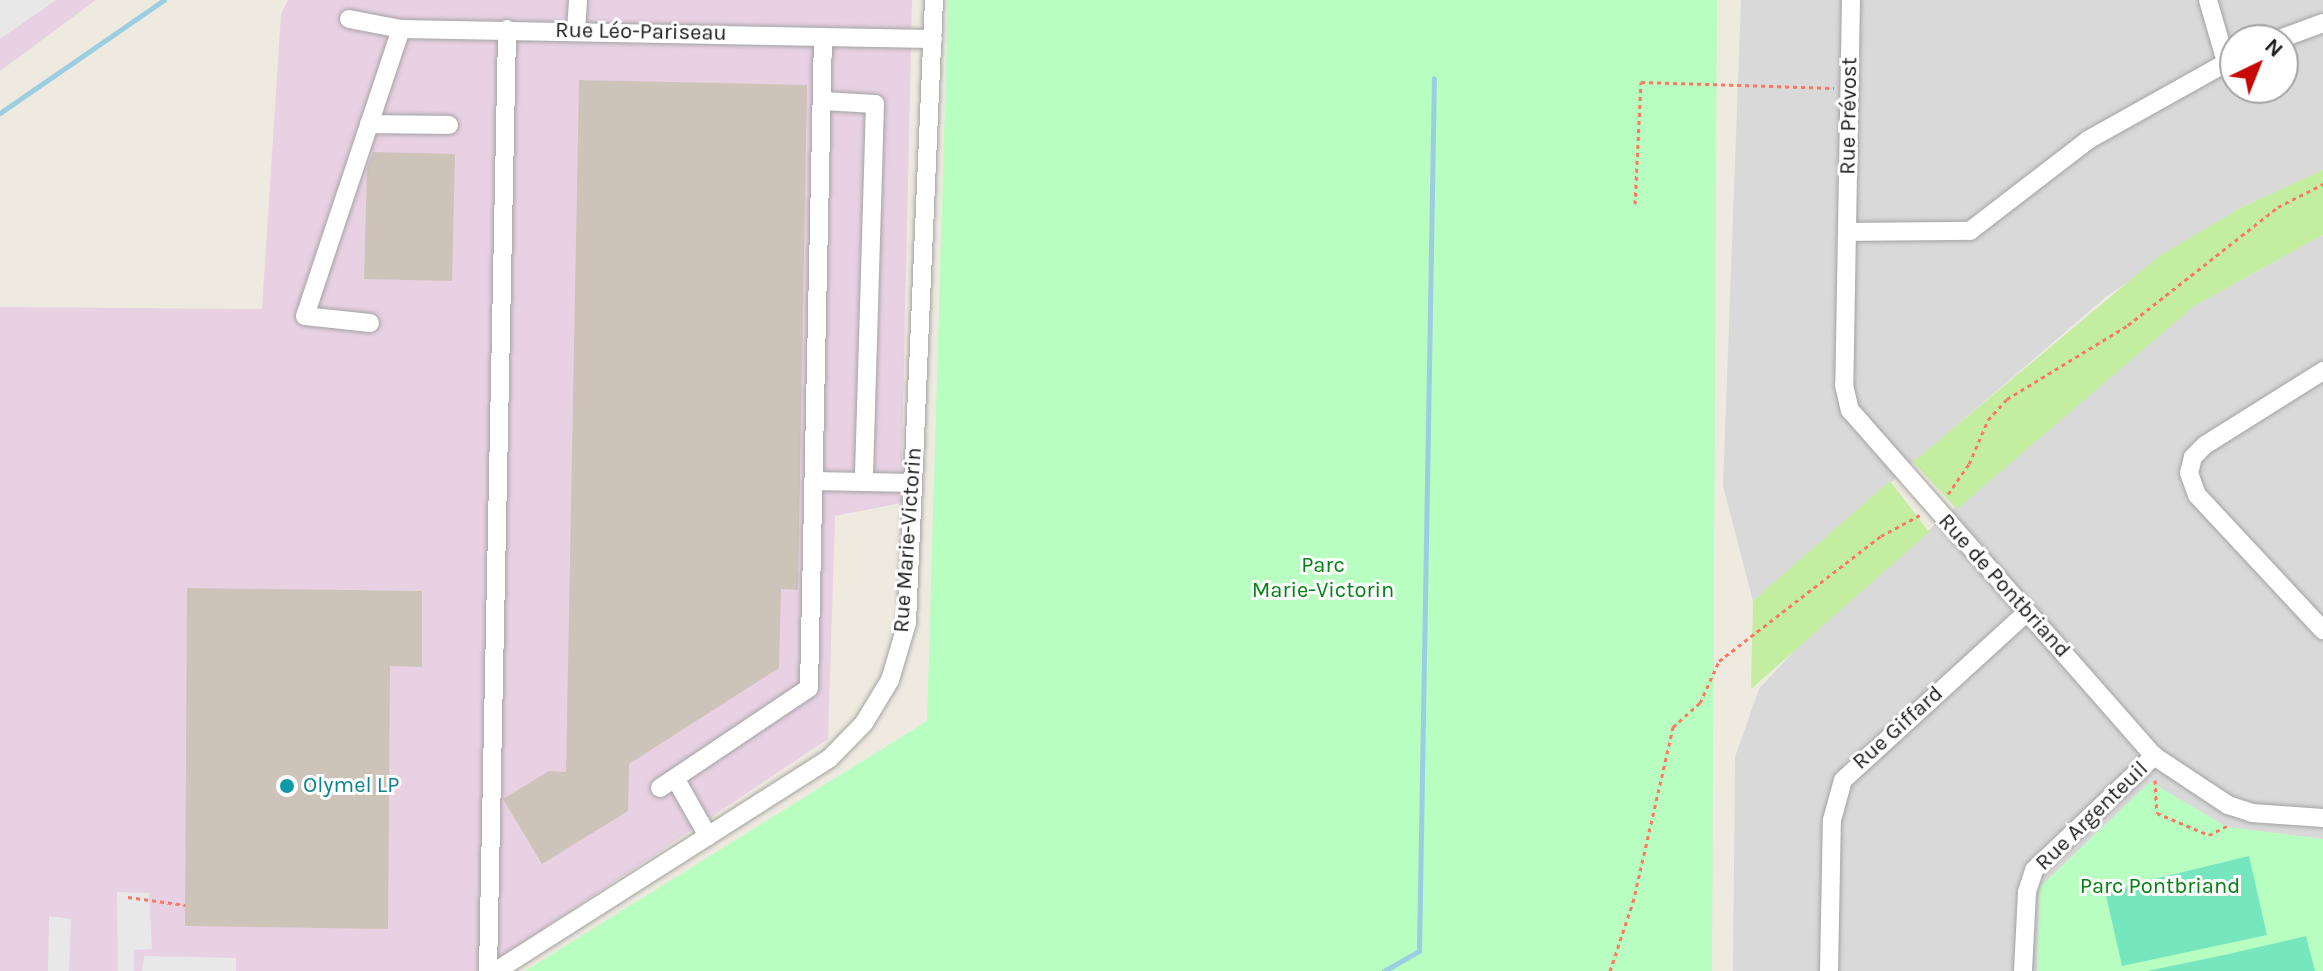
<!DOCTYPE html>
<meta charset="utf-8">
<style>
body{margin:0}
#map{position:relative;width:2323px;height:971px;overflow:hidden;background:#eeeae0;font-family:Karla,sans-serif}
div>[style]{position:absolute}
.residential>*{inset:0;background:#dad9d9}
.industrial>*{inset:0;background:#e8d1e3}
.grass>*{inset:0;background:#c3eea0}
.park>*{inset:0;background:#b7fec0}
.pitch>*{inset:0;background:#76e6bf}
.parking>*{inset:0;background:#e8e8e8}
.stream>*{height:5px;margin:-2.5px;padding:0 2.5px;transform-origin:2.5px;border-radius:2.5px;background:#9ccee1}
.building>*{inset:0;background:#cec3b9}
.path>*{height:3px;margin-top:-1.5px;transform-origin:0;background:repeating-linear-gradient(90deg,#ff7761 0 4px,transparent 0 8px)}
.roads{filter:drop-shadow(0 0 2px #a3a3a3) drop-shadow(0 0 2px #a3a3a3)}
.minor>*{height:18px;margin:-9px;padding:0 9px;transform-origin:9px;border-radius:9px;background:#fff}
.dots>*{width:22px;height:22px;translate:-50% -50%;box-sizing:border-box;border:4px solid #fff;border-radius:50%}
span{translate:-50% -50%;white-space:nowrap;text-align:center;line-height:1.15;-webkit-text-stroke:6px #fff;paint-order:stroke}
.street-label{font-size:22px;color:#1c1c1c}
.park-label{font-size:22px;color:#018211}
.culture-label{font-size:22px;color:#0d838f}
.left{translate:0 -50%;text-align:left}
.north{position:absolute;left:2219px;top:24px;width:80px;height:80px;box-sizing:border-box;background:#fff;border:2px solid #a4a4a4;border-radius:50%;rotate:43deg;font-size:22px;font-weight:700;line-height:32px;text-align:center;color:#1c1c1c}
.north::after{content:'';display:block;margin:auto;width:28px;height:36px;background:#c80800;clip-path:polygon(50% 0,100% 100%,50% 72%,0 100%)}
</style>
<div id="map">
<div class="residential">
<div style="clip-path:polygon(evenodd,1741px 0,2323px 0,2323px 170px,2240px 208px,2107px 296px,1753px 601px,1723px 486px,1741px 0,2235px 40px,2283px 40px,2283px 88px,2235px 88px,2235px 40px)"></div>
<div style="clip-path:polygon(2323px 235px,2323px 839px,2227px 827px,2150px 782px,2040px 887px,2037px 971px,1733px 971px,1735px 757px,1759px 689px,1817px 626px,2142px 347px,2194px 306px)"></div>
</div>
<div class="industrial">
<div style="clip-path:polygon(0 0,96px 0,0 71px)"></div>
<div style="clip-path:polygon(288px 0,912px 0,901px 503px,835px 516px,828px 739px,480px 971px,0 971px,0 307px,262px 309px,281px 14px)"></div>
</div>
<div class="grass">
<div style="clip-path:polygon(2323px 170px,2323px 235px,2194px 306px,1957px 509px,1913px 462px,2158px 257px,2240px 208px)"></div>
<div style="clip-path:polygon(1890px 481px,1929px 532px,1751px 689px,1753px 601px)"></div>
</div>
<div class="park">
<div style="clip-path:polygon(948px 0,1717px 0,1712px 971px,525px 971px,927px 721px)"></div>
<div style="clip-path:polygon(2150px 782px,2227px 827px,2323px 839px,2323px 971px,2037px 971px,2040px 887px)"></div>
</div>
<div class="pitch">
<div style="clip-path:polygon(2249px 856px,2267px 935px,2122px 966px,2105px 891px)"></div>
<div style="clip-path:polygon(2306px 936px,2315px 971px,2147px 971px,2229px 954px)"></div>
</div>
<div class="parking">
<div style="clip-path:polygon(0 0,56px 0,0 39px)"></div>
<div style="clip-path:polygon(117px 892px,149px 893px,152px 949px,134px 950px,134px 971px,118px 971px)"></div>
<div style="clip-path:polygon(49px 916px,71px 919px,69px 971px,48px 971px)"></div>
<div style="clip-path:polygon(144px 956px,236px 958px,236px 971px,142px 971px)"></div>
</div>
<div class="stream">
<div style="left:0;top:113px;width:199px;rotate:-34.6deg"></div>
<div style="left:1384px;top:971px;width:40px;rotate:-29.7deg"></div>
<div style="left:1419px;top:951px;width:873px;rotate:-89.02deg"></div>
</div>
<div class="building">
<div style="clip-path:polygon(579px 80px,807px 85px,798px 590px,781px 589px,779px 668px,629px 764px,628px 811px,542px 864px,503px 799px,549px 771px,566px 772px)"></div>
<div style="clip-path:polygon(373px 152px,455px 154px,452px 281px,364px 279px,367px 169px)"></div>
<div style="clip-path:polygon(187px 588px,422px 591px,422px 667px,390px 666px,388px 929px,185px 926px)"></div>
</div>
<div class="path">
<div style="left:1635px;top:204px;width:122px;rotate:-87.2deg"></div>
<div style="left:1641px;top:82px;width:193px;rotate:1.8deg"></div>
<div style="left:1948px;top:494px;width:37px;rotate:-55deg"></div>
<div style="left:1969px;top:464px;width:48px;rotate:-66.6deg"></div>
<div style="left:1988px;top:420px;width:28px;rotate:-48deg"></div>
<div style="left:2007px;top:399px;width:142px;rotate:-31.4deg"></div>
<div style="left:2128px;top:325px;width:191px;rotate:-38.2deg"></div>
<div style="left:2278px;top:207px;width:51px;rotate:-27.1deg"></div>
<div style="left:2155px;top:780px;width:33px;rotate:87deg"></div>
<div style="left:2157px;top:813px;width:56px;rotate:22.9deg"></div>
<div style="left:2209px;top:835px;width:22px;rotate:-27deg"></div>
<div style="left:128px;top:897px;width:58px;rotate:8deg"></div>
<div style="left:1610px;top:971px;width:73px;rotate:-71.6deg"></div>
<div style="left:1633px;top:902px;width:180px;rotate:-77.1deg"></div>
<div style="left:1673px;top:727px;width:36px;rotate:-42deg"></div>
<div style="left:1700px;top:703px;width:46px;rotate:-65.7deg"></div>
<div style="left:1719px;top:661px;width:205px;rotate:-37.7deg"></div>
<div style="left:1881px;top:536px;width:44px;rotate:-28.3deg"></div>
</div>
<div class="roads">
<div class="minor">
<div style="left:1851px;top:0;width:385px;rotate:91deg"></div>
<div style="left:1844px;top:385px;width:26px;rotate:77deg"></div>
<div style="left:1850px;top:410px;width:461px;rotate:48.7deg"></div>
<div style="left:2154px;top:756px;width:89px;rotate:33.5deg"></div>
<div style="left:2228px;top:805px;width:25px;rotate:18deg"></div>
<div style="left:2252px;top:813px;width:71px;rotate:4deg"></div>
<div style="left:2208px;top:0;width:65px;rotate:73.8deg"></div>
<div style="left:349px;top:19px;width:53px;rotate:10.9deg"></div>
<div style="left:401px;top:29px;width:532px;rotate:1.08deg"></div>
<div style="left:576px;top:30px;width:30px;rotate:-86deg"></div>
<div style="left:2277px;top:40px;width:49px;rotate:-20.3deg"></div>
<div style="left:822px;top:101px;width:53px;rotate:3.2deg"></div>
<div style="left:875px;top:104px;width:378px;rotate:91.7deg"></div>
<div style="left:864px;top:482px;width:49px;rotate:1.2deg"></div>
<div style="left:369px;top:124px;width:80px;rotate:0.7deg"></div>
<div style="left:1847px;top:232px;width:123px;rotate:-0.5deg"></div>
<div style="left:1970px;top:231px;width:149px;rotate:-37.6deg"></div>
<div style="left:2088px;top:140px;width:168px;rotate:-29.2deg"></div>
<div style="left:370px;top:323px;width:65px;rotate:-173.9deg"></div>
<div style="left:305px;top:316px;width:303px;rotate:-71.5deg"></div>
<div style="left:2323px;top:371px;width:139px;rotate:147.9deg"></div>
<div style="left:2205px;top:445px;width:17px;rotate:135deg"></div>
<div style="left:2193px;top:457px;width:16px;rotate:104deg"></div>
<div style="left:2189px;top:473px;width:23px;rotate:70deg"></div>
<div style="left:2197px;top:495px;width:185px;rotate:47deg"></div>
<div style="left:813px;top:481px;width:51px;rotate:1.1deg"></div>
<div style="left:675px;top:778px;width:67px;rotate:60.4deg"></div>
<div style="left:660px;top:788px;width:179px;rotate:-33.9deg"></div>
<div style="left:809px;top:688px;width:651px;rotate:-88.77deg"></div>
<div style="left:488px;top:971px;width:942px;rotate:-88.84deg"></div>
<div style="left:496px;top:971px;width:395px;rotate:-32.5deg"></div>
<div style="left:829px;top:759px;width:50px;rotate:-45.8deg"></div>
<div style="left:864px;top:723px;width:50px;rotate:-58.8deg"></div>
<div style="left:890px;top:680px;width:59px;rotate:-73.4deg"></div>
<div style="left:907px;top:623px;width:624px;rotate:-87.52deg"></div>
<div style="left:1829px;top:971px;width:151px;rotate:-88.9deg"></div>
<div style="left:1832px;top:820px;width:41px;rotate:-74.6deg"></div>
<div style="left:1843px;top:780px;width:249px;rotate:-42.4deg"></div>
<div style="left:2023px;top:971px;width:79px;rotate:-87.1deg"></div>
<div style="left:2027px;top:892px;width:23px;rotate:-72deg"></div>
<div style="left:2034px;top:870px;width:166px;rotate:-43.5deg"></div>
</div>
</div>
<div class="dots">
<div style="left:287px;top:786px;background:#0f9aa8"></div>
</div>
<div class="street-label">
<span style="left:641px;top:32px;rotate:1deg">Rue Léo-Pariseau</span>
<span style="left:1849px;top:116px;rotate:-89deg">Rue Prévost</span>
<span style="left:908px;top:540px;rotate:-86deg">Rue Marie-Victorin</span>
<span style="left:2004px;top:586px;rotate:48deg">Rue de Pontbriand</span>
<span style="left:1898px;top:728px;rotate:-42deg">Rue Giffard</span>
<span style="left:2092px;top:816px;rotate:-44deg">Rue Argenteuil</span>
</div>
<div class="park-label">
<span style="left:1323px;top:578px">Parc<br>Marie-Victorin</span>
<span style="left:2160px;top:887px">Parc Pontbriand</span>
</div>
<div class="culture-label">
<span class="left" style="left:303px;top:786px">Olymel LP</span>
</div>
<div class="north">N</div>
</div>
